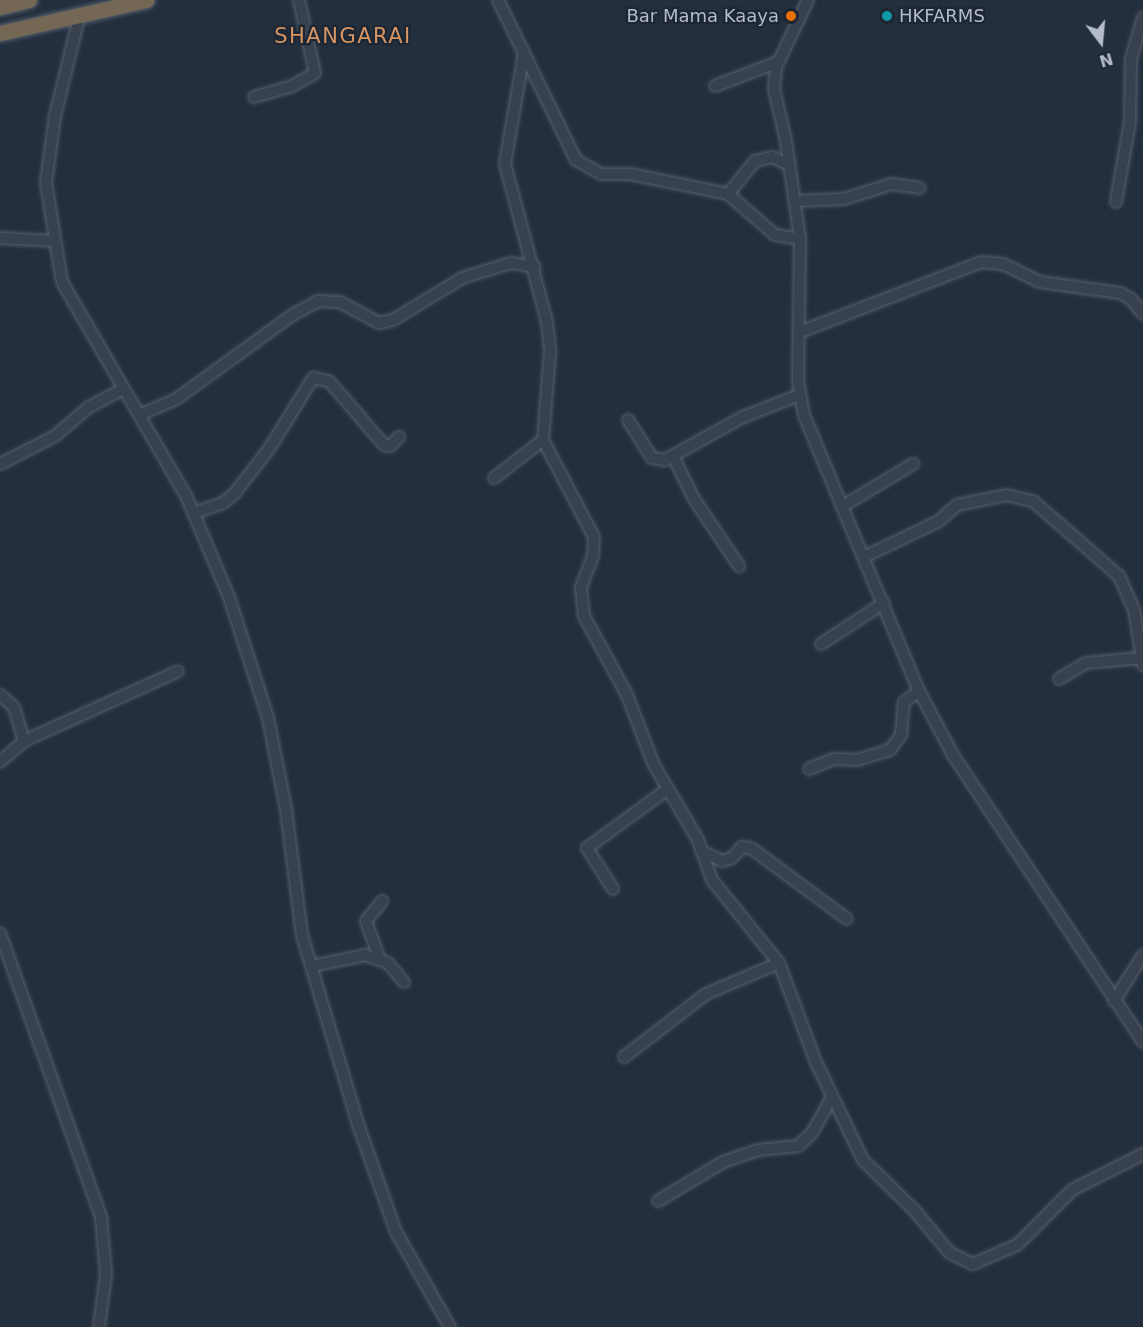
<!DOCTYPE html>
<style>
body{margin:0}
#map{position:relative;width:1143px;height:1327px;overflow:hidden;background:#242f3e;font-family:"DejaVu Sans",sans-serif}
div>[style]{position:absolute}
.roads{filter:drop-shadow(0 0 2px #565f6c) drop-shadow(0 0 2px #565f6c)}
.minor>*{height:10px;margin:-5px;padding:0 5px;transform-origin:5px;border-radius:5px;background:#38414e}
.highway>*{height:15px;margin:-7.5px;padding:0 7.5px;transform-origin:7.5px;border-radius:7.5px;background:#746855}
.dots>*{width:16px;height:16px;translate:-50% -50%;box-sizing:border-box;border:3px solid #1d2633;border-radius:50%}
span{translate:-50% -50%;white-space:nowrap;text-align:center;line-height:1.15;-webkit-text-stroke:4.5px #1d2633;paint-order:stroke}
.poi-label{font-size:18px;color:#b4bcc9}
.right{translate:-100% -50%;text-align:right}
.left{translate:0 -50%;text-align:left}
.quarter-label{font-size:21px;color:#d59563;letter-spacing:1.5px}
.north{position:absolute;left:1071px;top:12px;width:60px;height:60px;-webkit-text-stroke:4px #1d2633;paint-order:stroke;rotate:164deg;font-size:16px;font-weight:700;line-height:24px;text-align:center;color:#b4bcc9}
.north::after{content:'';display:block;margin:auto;width:21px;height:27px;background:#b4bcc9;clip-path:polygon(50% 0,100% 100%,50% 72%,0 100%)}
</style>
<div id="map">
<div class="roads">
<div class="minor">
<div style="left:498px;top:0;width:178px;rotate:64deg"></div>
<div style="left:576px;top:160px;width:29px;rotate:29deg"></div>
<div style="left:601px;top:174px;width:29px"></div>
<div style="left:630px;top:174px;width:100px;rotate:11.5deg"></div>
<div style="left:728px;top:194px;width:62px;rotate:41.1deg"></div>
<div style="left:775px;top:235px;width:25px;rotate:9deg"></div>
<div style="left:808px;top:0;width:74px;rotate:115.5deg"></div>
<div style="left:776px;top:67px;width:22px;rotate:95deg"></div>
<div style="left:774px;top:89px;width:53px;rotate:77deg"></div>
<div style="left:786px;top:141px;width:99px;rotate:81.9deg"></div>
<div style="left:800px;top:239px;width:142px;rotate:90.8deg"></div>
<div style="left:798px;top:381px;width:35px;rotate:80deg"></div>
<div style="left:804px;top:415px;width:299px;rotate:67.4deg"></div>
<div style="left:919px;top:691px;width:72px;rotate:62deg"></div>
<div style="left:953px;top:755px;width:344px;rotate:56.5deg"></div>
<div style="left:80px;top:14px;width:105px;rotate:103.8deg"></div>
<div style="left:55px;top:116px;width:68px;rotate:97.7deg"></div>
<div style="left:46px;top:183px;width:100px;rotate:80.8deg"></div>
<div style="left:62px;top:282px;width:250px;rotate:59.9deg"></div>
<div style="left:187px;top:498px;width:108px;rotate:67deg"></div>
<div style="left:229px;top:597px;width:127px;rotate:72.1deg"></div>
<div style="left:268px;top:718px;width:93px;rotate:78.8deg"></div>
<div style="left:286px;top:809px;width:127px;rotate:82.8deg"></div>
<div style="left:302px;top:935px;width:200px;rotate:73.5deg"></div>
<div style="left:359px;top:1127px;width:111px;rotate:70.6deg"></div>
<div style="left:396px;top:1232px;width:109px;rotate:60.4deg"></div>
<div style="left:524px;top:53px;width:113px;rotate:99.7deg"></div>
<div style="left:505px;top:164px;width:163px;rotate:75.1deg"></div>
<div style="left:547px;top:322px;width:30px;rotate:84deg"></div>
<div style="left:550px;top:352px;width:88px;rotate:94.5deg"></div>
<div style="left:543px;top:440px;width:110px;rotate:62.3deg"></div>
<div style="left:594px;top:537px;width:19px;rotate:93deg"></div>
<div style="left:593px;top:556px;width:34px;rotate:111deg"></div>
<div style="left:581px;top:588px;width:28px;rotate:84deg"></div>
<div style="left:584px;top:616px;width:90px;rotate:61.4deg"></div>
<div style="left:627px;top:695px;width:75px;rotate:68.9deg"></div>
<div style="left:654px;top:765px;width:87px;rotate:59.6deg"></div>
<div style="left:698px;top:840px;width:42px;rotate:70.7deg"></div>
<div style="left:712px;top:880px;width:107px;rotate:51.1deg"></div>
<div style="left:779px;top:963px;width:103px;rotate:69.6deg"></div>
<div style="left:815px;top:1060px;width:111px;rotate:64.4deg"></div>
<div style="left:863px;top:1160px;width:71px;rotate:44.4deg"></div>
<div style="left:914px;top:1210px;width:56px;rotate:50.1deg"></div>
<div style="left:950px;top:1253px;width:25px;rotate:26deg"></div>
<div style="left:973px;top:1264px;width:48px;rotate:-23.4deg"></div>
<div style="left:1017px;top:1245px;width:78px;rotate:-45deg"></div>
<div style="left:1072px;top:1190px;width:80px;rotate:-26.9deg"></div>
<div style="left:715px;top:86px;width:67px;rotate:-20.9deg"></div>
<div style="left:254px;top:97px;width:40px;rotate:-16deg"></div>
<div style="left:292px;top:86px;width:26px;rotate:-29deg"></div>
<div style="left:315px;top:73px;width:75px;rotate:-102.4deg"></div>
<div style="left:728px;top:194px;width:43px;rotate:-50.7deg"></div>
<div style="left:755px;top:161px;width:17px;rotate:-13deg"></div>
<div style="left:772px;top:157px;width:19px;rotate:25deg"></div>
<div style="left:795px;top:201px;width:49px;rotate:-2.3deg"></div>
<div style="left:844px;top:199px;width:50px;rotate:-17.4deg"></div>
<div style="left:892px;top:184px;width:28px;rotate:8deg"></div>
<div style="left:1116px;top:202px;width:81px;rotate:-80.1deg"></div>
<div style="left:1130px;top:122px;width:63px;rotate:-89.1deg"></div>
<div style="left:1131px;top:59px;width:43px;rotate:-73.7deg"></div>
<div style="left:0;top:238px;width:53px;rotate:3.2deg"></div>
<div style="left:800px;top:332px;width:194px;rotate:-21.1deg"></div>
<div style="left:981px;top:262px;width:22px;rotate:5deg"></div>
<div style="left:1003px;top:264px;width:41px;rotate:25.9deg"></div>
<div style="left:1040px;top:282px;width:81px;rotate:7.8deg"></div>
<div style="left:1120px;top:293px;width:13px;rotate:29deg"></div>
<div style="left:1131px;top:299px;width:19px;rotate:51deg"></div>
<div style="left:139px;top:415px;width:39px;rotate:-23deg"></div>
<div style="left:175px;top:400px;width:147px;rotate:-35.9deg"></div>
<div style="left:294px;top:314px;width:27px;rotate:-28deg"></div>
<div style="left:318px;top:301px;width:22px;rotate:3deg"></div>
<div style="left:340px;top:302px;width:44px;rotate:28.3deg"></div>
<div style="left:379px;top:323px;width:14px;rotate:-12deg"></div>
<div style="left:393px;top:320px;width:81px;rotate:-31.3deg"></div>
<div style="left:462px;top:278px;width:51px;rotate:-17deg"></div>
<div style="left:511px;top:263px;width:24px;rotate:9deg"></div>
<div style="left:628px;top:420px;width:45px;rotate:57.7deg"></div>
<div style="left:652px;top:458px;width:13px;rotate:9deg"></div>
<div style="left:665px;top:460px;width:89px;rotate:-28.9deg"></div>
<div style="left:743px;top:417px;width:60px;rotate:-21.4deg"></div>
<div style="left:673px;top:456px;width:48px;rotate:64deg"></div>
<div style="left:694px;top:499px;width:81px;rotate:56.1deg"></div>
<div style="left:0;top:464px;width:62px;rotate:-27deg"></div>
<div style="left:55px;top:436px;width:45px;rotate:-40.5deg"></div>
<div style="left:89px;top:407px;width:38px;rotate:-28deg"></div>
<div style="left:494px;top:478px;width:62px;rotate:-37.8deg"></div>
<div style="left:843px;top:506px;width:82px;rotate:-31deg"></div>
<div style="left:194px;top:513px;width:31px;rotate:-19deg"></div>
<div style="left:223px;top:503px;width:14px;rotate:-39deg"></div>
<div style="left:234px;top:494px;width:57px;rotate:-52.1deg"></div>
<div style="left:269px;top:449px;width:84px;rotate:-58.2deg"></div>
<div style="left:313px;top:378px;width:16px;rotate:11deg"></div>
<div style="left:329px;top:381px;width:84px;rotate:49.3deg"></div>
<div style="left:384px;top:445px;width:6px;rotate:9deg"></div>
<div style="left:390px;top:446px;width:13px;rotate:-45deg"></div>
<div style="left:866px;top:556px;width:81px;rotate:-25.6deg"></div>
<div style="left:939px;top:521px;width:24px;rotate:-42deg"></div>
<div style="left:957px;top:505px;width:50px;rotate:-11.5deg"></div>
<div style="left:1006px;top:495px;width:28px;rotate:13deg"></div>
<div style="left:1033px;top:501px;width:114px;rotate:41.1deg"></div>
<div style="left:1119px;top:576px;width:36px;rotate:66deg"></div>
<div style="left:1134px;top:609px;width:57px;rotate:80.9deg"></div>
<div style="left:821px;top:644px;width:75px;rotate:-33.1deg"></div>
<div style="left:1059px;top:679px;width:31px;rotate:-31deg"></div>
<div style="left:1086px;top:663px;width:55px;rotate:-5.2deg"></div>
<div style="left:0;top:695px;width:18px;rotate:41deg"></div>
<div style="left:14px;top:707px;width:35px;rotate:74deg"></div>
<div style="left:0;top:762px;width:32px;rotate:-41deg"></div>
<div style="left:24px;top:741px;width:169px;rotate:-24.4deg"></div>
<div style="left:809px;top:769px;width:27px;rotate:-22deg"></div>
<div style="left:834px;top:759px;width:23px;rotate:2deg"></div>
<div style="left:857px;top:760px;width:34px;rotate:-17deg"></div>
<div style="left:890px;top:750px;width:19px;rotate:-54deg"></div>
<div style="left:901px;top:735px;width:33px;rotate:-85deg"></div>
<div style="left:904px;top:702px;width:19px;rotate:-36deg"></div>
<div style="left:701px;top:851px;width:23px;rotate:25deg"></div>
<div style="left:722px;top:861px;width:10px;rotate:-17deg"></div>
<div style="left:732px;top:858px;width:15px;rotate:-48deg"></div>
<div style="left:742px;top:847px;width:9px;rotate:6deg"></div>
<div style="left:751px;top:848px;width:119px;rotate:36.5deg"></div>
<div style="left:613px;top:889px;width:49px;rotate:-122.4deg"></div>
<div style="left:587px;top:848px;width:100px;rotate:-36.1deg"></div>
<div style="left:0;top:933px;width:301px;rotate:70.4deg"></div>
<div style="left:101px;top:1217px;width:57px;rotate:85deg"></div>
<div style="left:106px;top:1274px;width:53px;rotate:97.5deg"></div>
<div style="left:379px;top:957px;width:38px;rotate:-110deg"></div>
<div style="left:366px;top:921px;width:26px;rotate:-51deg"></div>
<div style="left:312px;top:966px;width:54px;rotate:-11.7deg"></div>
<div style="left:365px;top:955px;width:24px;rotate:19deg"></div>
<div style="left:388px;top:963px;width:25px;rotate:50deg"></div>
<div style="left:1114px;top:1001px;width:54px;rotate:-57.8deg"></div>
<div style="left:624px;top:1057px;width:103px;rotate:-37.5deg"></div>
<div style="left:706px;top:994px;width:79px;rotate:-23deg"></div>
<div style="left:658px;top:1201px;width:76px;rotate:-31deg"></div>
<div style="left:723px;top:1162px;width:37px;rotate:-19deg"></div>
<div style="left:758px;top:1150px;width:40px;rotate:-5.7deg"></div>
<div style="left:798px;top:1146px;width:19px;rotate:-43deg"></div>
<div style="left:812px;top:1133px;width:41px;rotate:-60.9deg"></div>
</div>
<div class="highway">
<div style="left:0;top:7px;width:30px;rotate:-14deg"></div>
<div style="left:0;top:33px;width:150px;rotate:-12.7deg"></div>
</div>
</div>
<div class="dots">
<div style="left:791px;top:16px;background:#e8710a"></div>
<div style="left:887px;top:16px;background:#0f9aa8"></div>
</div>
<div class="poi-label">
<span class="right" style="left:779px;top:16px">Bar Mama Kaaya</span>
<span class="left" style="left:899px;top:16px">HKFARMS</span>
</div>
<div class="quarter-label">
<span style="left:343px;top:36px">SHANGARAI</span>
</div>
<div class="north">N</div>
</div>
